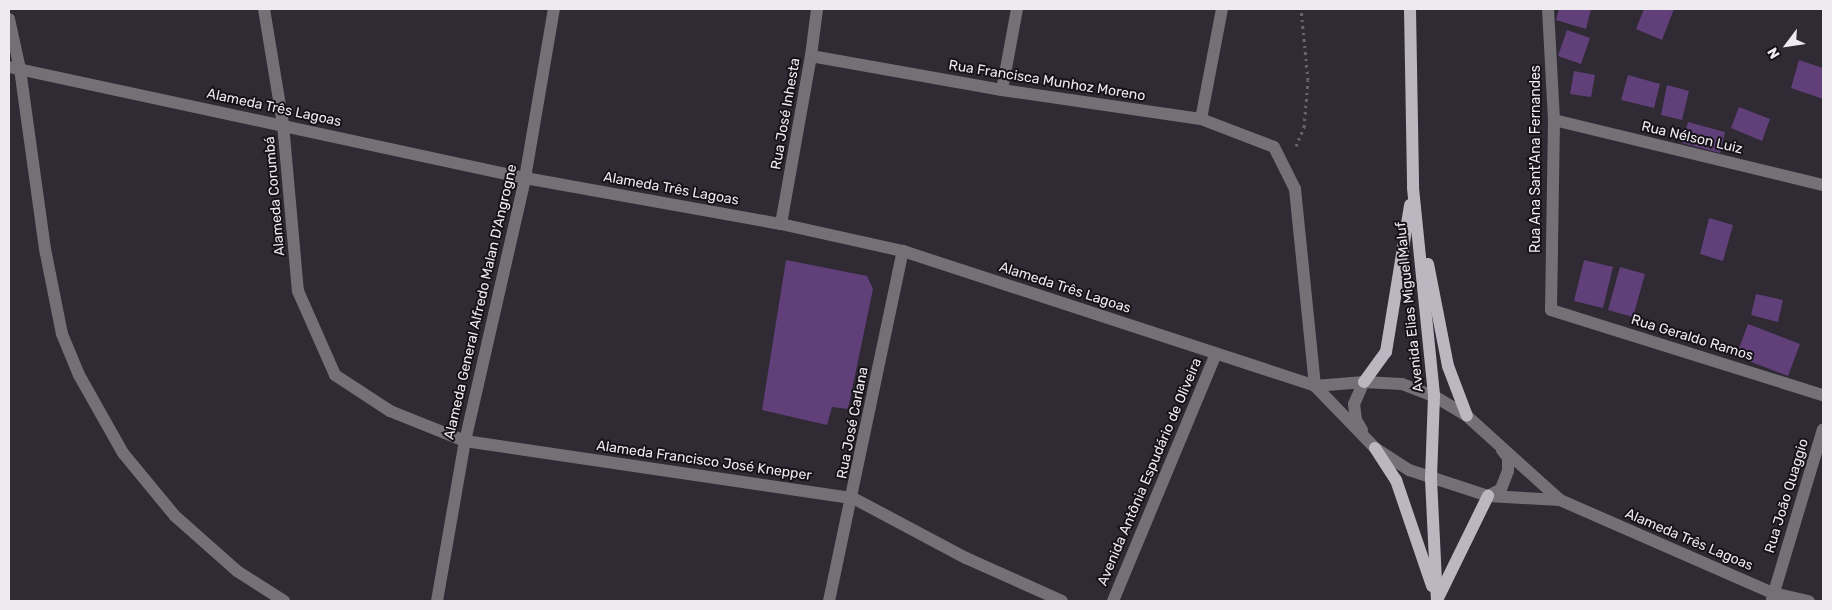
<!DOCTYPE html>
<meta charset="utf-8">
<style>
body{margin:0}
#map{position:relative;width:1832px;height:610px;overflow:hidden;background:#2f2a34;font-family:Rubik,sans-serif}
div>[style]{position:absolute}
.building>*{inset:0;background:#613f79}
.path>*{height:3px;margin-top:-1.5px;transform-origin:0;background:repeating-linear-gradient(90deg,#68646d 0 2.5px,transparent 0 6.5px)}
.minor>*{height:12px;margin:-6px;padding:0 6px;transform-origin:6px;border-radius:6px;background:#747176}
.major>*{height:12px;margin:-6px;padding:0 6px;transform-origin:6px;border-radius:6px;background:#bcb6c1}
span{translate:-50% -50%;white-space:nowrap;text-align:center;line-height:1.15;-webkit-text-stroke:4px #161318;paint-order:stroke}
.street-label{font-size:14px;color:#edeaf0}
.frame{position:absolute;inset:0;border:10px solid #edeaf0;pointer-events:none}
.north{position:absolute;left:1762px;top:20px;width:50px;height:50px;-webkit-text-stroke:4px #161318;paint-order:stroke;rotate:239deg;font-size:14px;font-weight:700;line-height:20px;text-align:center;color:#edeaf0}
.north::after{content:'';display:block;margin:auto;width:18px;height:22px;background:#edeaf0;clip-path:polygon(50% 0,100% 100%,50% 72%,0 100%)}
</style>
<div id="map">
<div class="building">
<div style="clip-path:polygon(1559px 9px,1591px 9px,1586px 29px,1556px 20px)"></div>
<div style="clip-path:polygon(1644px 9px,1674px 9px,1662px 40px,1636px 29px)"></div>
<div style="clip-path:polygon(1567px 30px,1590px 38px,1581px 64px,1558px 56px)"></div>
<div style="clip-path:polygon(1799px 60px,1823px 68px,1823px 99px,1791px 88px)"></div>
<div style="clip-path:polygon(1574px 71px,1595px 75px,1591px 97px,1570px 94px)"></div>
<div style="clip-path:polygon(1628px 75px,1660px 84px,1654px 108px,1621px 100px)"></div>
<div style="clip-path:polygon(1667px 85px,1689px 91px,1682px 120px,1661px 115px)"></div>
<div style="clip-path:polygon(1739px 107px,1770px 119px,1762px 141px,1731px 128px)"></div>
<div style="clip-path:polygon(1688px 122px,1725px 132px,1720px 153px,1682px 143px)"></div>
<div style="clip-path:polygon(1709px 218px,1733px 225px,1723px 261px,1700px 254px)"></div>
<div style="clip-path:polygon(786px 260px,867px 276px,873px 289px,848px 409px,832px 407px,827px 425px,762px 410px)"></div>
<div style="clip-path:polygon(1584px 260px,1613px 267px,1603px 308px,1574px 301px)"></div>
<div style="clip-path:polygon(1620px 267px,1645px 274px,1633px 317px,1608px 310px)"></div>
<div style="clip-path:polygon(1756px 294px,1783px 300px,1778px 322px,1751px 315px)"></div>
<div style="clip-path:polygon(1748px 324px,1800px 344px,1788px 376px,1736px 356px)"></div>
</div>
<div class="path">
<div style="left:1296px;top:146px;width:21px;rotate:-67deg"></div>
<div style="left:1304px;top:127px;width:47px;rotate:-85.1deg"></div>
<div style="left:1308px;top:80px;width:71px;rotate:-95.6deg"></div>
</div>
<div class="minor">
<div style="left:264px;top:9px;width:117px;rotate:80.6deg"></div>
<div style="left:283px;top:124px;width:168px;rotate:84.9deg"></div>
<div style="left:298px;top:291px;width:92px;rotate:66.2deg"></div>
<div style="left:335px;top:375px;width:66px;rotate:33.2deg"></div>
<div style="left:390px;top:411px;width:81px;rotate:21.8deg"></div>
<div style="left:465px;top:441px;width:392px;rotate:8.4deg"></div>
<div style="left:853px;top:498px;width:128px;rotate:28deg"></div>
<div style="left:966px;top:558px;width:105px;rotate:24.1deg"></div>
<div style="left:1548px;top:9px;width:111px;rotate:86.9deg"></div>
<div style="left:1554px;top:120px;width:190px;rotate:90.9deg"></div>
<div style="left:1551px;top:310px;width:285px;rotate:17.4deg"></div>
<div style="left:9px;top:19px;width:51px;rotate:77.6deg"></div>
<div style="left:20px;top:69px;width:182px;rotate:82.1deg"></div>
<div style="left:45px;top:249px;width:87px;rotate:78.7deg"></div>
<div style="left:62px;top:334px;width:44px;rotate:67.5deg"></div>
<div style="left:79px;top:375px;width:90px;rotate:60.6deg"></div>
<div style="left:123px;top:453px;width:82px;rotate:50.5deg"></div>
<div style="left:175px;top:516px;width:83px;rotate:41.6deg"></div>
<div style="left:237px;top:571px;width:56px;rotate:32.6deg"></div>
<div style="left:811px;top:56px;width:194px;rotate:10.1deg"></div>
<div style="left:1002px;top:90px;width:201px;rotate:8.3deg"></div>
<div style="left:1201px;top:119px;width:78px;rotate:21deg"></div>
<div style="left:1274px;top:147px;width:47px;rotate:63.4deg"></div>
<div style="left:1295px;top:189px;width:198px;rotate:84.2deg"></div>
<div style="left:9px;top:67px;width:528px;rotate:12.14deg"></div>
<div style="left:525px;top:178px;width:260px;rotate:10.2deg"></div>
<div style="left:781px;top:224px;width:125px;rotate:12.5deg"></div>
<div style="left:903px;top:251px;width:434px;rotate:18.1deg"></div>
<div style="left:1315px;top:386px;width:49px;rotate:-4.7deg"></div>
<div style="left:1364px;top:382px;width:38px;rotate:3deg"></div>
<div style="left:1402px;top:384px;width:34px;rotate:21deg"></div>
<div style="left:1434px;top:396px;width:39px;rotate:31deg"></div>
<div style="left:1467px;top:416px;width:125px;rotate:42.1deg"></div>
<div style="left:1560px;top:500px;width:232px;rotate:23.6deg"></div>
<div style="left:1773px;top:593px;width:37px;rotate:13deg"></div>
<div style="left:1002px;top:90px;width:82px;rotate:-79.5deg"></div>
<div style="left:1201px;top:119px;width:112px;rotate:-79.2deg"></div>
<div style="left:1554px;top:120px;width:277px;rotate:13.6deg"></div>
<div style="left:781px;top:224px;width:171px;rotate:-79.9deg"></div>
<div style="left:811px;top:56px;width:47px;rotate:-82.7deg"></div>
<div style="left:1315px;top:386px;width:86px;rotate:45.9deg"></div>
<div style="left:1375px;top:448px;width:40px;rotate:32.9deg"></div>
<div style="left:1409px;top:470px;width:83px;rotate:18.2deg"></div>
<div style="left:1488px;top:496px;width:72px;rotate:3.2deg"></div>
<div style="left:1362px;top:430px;width:12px;rotate:-121deg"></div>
<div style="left:1356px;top:420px;width:16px;rotate:-97deg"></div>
<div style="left:1354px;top:404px;width:24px;rotate:-66deg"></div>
<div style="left:1488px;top:496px;width:15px;rotate:-28deg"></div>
<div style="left:1501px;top:489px;width:19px;rotate:-69deg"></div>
<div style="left:1508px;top:471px;width:13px;rotate:-90deg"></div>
<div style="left:1508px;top:458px;width:10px;rotate:-127deg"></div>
<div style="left:1772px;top:599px;width:177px;rotate:-73.3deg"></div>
<div style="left:437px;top:601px;width:162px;rotate:-80.1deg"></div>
<div style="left:465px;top:441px;width:270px;rotate:-77.1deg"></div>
<div style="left:525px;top:178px;width:171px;rotate:-80.3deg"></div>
<div style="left:829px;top:601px;width:358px;rotate:-78.1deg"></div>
<div style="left:1113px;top:601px;width:268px;rotate:-67.4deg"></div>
</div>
<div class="major">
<div style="left:1410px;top:9px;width:179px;rotate:89deg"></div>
<div style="left:1413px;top:188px;width:209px;rotate:84.2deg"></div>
<div style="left:1434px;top:396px;width:83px;rotate:92.1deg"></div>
<div style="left:1431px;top:479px;width:122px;rotate:87.2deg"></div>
<div style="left:1428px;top:264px;width:104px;rotate:78.9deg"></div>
<div style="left:1448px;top:366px;width:53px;rotate:69.2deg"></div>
<div style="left:1364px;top:382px;width:37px;rotate:-54deg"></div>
<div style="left:1386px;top:352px;width:149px;rotate:-80.7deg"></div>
<div style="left:1375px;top:448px;width:38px;rotate:57deg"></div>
<div style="left:1396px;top:480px;width:112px;rotate:71.2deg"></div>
<div style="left:1438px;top:598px;width:114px;rotate:-63.9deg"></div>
</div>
<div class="street-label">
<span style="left:1047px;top:81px;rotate:9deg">Rua Francisca Munhoz Moreno</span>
<span style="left:274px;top:108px;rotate:12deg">Alameda Três Lagoas</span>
<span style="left:786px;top:114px;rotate:-80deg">Rua José Inhesta</span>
<span style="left:1692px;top:138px;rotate:13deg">Rua Nélson Luiz</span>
<span style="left:1536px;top:159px;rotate:-90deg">Rua Ana Sant'Ana Fernandes</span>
<span style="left:671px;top:189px;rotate:10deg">Alameda Três Lagoas</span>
<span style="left:275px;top:196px;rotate:-95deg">Alameda Corumbá</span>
<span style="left:1065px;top:288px;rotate:18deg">Alameda Três Lagoas</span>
<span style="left:481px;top:302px;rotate:-77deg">Alameda General Alfredo Malan D'Angrogne</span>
<span style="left:1410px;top:307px;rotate:-96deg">Avenida Elias Miguel Maluf</span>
<span style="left:1692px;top:338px;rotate:17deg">Rua Geraldo Ramos</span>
<span style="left:853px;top:423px;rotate:-79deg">Rua José Carlana</span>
<span style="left:704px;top:461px;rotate:8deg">Alameda Francisco José Knepper</span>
<span style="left:1150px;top:472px;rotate:-67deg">Avenida Antônia Espudário de Oliveira</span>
<span style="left:1787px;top:496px;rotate:-73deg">Rua João Quaggio</span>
<span style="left:1689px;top:540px;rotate:23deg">Alameda Três Lagoas</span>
</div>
<div class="frame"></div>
<div class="north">N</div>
</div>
